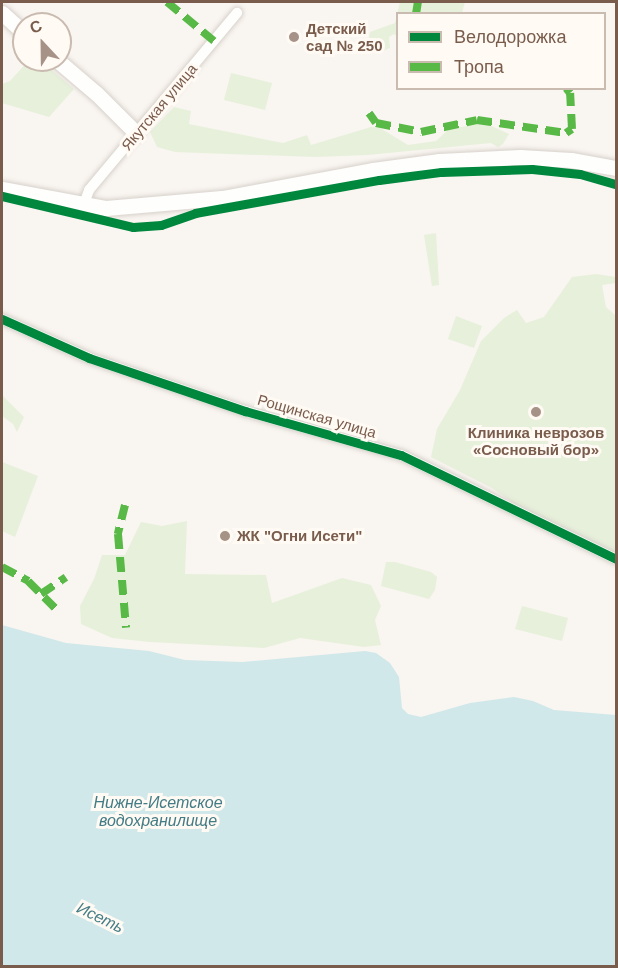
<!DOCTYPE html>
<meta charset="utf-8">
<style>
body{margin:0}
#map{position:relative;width:618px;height:968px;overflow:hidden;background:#f9f5f0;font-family:Arial,sans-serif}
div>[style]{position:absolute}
.green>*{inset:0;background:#e7f0db}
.water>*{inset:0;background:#d0e8ea}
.roads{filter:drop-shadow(0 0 2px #d7d1cb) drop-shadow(0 0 2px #d7d1cb)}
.street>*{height:10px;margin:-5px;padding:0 5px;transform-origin:5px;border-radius:5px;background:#fefefd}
.secondary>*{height:15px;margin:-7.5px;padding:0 7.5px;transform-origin:7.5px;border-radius:7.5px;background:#fefefd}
.quiet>*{height:8px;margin-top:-4px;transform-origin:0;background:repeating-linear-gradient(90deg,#58b947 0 15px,transparent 0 23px)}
.cycleway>*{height:9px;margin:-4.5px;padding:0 4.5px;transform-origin:4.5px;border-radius:4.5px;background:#00873e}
.dots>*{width:16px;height:16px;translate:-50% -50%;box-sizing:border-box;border:3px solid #fffaf3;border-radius:50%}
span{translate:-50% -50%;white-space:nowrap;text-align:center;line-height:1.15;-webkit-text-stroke:6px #fffaf3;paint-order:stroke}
.poi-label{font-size:15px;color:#7a5c4d;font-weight:700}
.left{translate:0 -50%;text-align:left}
.street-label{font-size:15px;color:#7a5c4d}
.water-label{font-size:16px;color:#437c86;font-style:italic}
.frame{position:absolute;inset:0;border:3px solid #7a5c4d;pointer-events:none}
.legend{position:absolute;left:396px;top:12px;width:210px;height:78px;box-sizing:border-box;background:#fffaf3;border:2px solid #cabbb1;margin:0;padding:8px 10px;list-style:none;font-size:18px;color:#7a5c4d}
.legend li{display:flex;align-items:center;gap:12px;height:30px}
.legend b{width:30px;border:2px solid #cabbb1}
.north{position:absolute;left:12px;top:12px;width:60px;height:60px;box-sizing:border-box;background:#fffaf3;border:2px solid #cabbb1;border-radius:50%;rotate:338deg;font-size:16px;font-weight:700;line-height:24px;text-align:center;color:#7a5c4d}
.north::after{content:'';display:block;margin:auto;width:21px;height:27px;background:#a69286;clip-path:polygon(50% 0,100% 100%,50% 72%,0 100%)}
</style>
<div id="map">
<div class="green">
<div style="clip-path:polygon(400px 2px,465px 2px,462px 13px,398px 14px,397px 36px,394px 34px,389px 37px,390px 48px,383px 51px,369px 37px,370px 32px,395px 23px)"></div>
<div style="clip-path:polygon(29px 60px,40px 60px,74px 89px,49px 117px,2px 103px,2px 84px,10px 81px)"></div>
<div style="clip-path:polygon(231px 73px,272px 83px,265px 110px,224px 100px)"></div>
<div style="clip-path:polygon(174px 107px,191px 111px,189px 124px,283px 143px,307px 135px,311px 145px,371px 127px,380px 128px,408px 145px,436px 141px,449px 129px,485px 123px,509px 134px,503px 144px,498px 147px,491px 143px,368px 155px,315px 157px,175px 152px,157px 147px,150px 132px)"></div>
<div style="clip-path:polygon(436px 233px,439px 285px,432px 286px,424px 235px)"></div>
<div style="clip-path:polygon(596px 274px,616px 277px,616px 283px,602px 285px,606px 307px,616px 316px,616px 557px,543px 524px,492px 488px,431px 457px,437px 429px,460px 390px,481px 341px,504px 318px,517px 310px,526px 323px,544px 317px,572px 277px)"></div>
<div style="clip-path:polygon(456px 316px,482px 326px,474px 348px,448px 339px)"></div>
<div style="clip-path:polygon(2px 395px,24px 417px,17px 432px,13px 424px,2px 416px)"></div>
<div style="clip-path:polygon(2px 462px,38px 476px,15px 537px,2px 531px)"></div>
<div style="clip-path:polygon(187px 521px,185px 574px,266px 575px,272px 603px,342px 578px,371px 585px,381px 606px,375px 620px,381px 645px,364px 647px,300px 638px,264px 648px,150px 642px,112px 638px,81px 624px,80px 606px,94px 579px,102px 555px,125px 555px,141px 522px,162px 526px)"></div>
<div style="clip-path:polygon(386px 562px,395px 562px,431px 572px,437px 577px,435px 590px,429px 599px,381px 586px)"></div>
<div style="clip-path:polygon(522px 606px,568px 618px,562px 641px,515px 629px)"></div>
</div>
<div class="water">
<div style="clip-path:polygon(2px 625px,66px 643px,149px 651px,185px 660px,242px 662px,365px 651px,376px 653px,390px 663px,399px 677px,402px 708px,408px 714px,421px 717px,470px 703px,514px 697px,533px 701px,554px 710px,616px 715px,616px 966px,2px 966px)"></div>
</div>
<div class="roads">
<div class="street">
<div style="left:84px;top:204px;width:15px;rotate:-70deg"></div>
<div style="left:89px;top:190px;width:231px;rotate:-50.1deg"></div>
<div style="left:2px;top:319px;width:95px;rotate:24.1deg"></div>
<div style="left:89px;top:358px;width:165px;rotate:18.8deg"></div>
<div style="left:245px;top:411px;width:162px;rotate:15.8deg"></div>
<div style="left:401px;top:455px;width:239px;rotate:25.8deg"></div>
</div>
<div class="secondary">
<div style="left:2px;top:13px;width:30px;rotate:42deg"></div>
<div style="left:57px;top:60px;width:52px;rotate:40.4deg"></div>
<div style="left:97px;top:94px;width:55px;rotate:45deg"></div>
<div style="left:2px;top:189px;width:106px;rotate:10.4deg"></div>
<div style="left:106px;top:208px;width:116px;rotate:-4.9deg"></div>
<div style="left:222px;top:198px;width:154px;rotate:-10.5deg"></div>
<div style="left:373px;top:170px;width:67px;rotate:-7.8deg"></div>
<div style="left:439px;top:161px;width:81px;rotate:-2.8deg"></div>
<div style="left:520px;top:157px;width:51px;rotate:3.4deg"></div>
<div style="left:571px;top:160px;width:46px;rotate:10.1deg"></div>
</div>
</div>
<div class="quiet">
<div style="left:167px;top:2px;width:61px;rotate:39.7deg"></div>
<div style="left:416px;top:14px;width:12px;rotate:-81deg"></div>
<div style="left:369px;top:113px;width:12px;rotate:55deg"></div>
<div style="left:376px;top:123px;width:46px;rotate:11.3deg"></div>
<div style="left:421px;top:132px;width:57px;rotate:-12.1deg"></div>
<div style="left:477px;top:120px;width:90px;rotate:8.3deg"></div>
<div style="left:566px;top:133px;width:7px;rotate:-34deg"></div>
<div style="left:572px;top:129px;width:36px;rotate:-93deg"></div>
<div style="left:570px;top:93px;width:6px;rotate:-129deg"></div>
<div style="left:125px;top:505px;width:30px;rotate:104deg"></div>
<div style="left:118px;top:534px;width:94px;rotate:85.1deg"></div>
<div style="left:2px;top:567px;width:30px;rotate:28deg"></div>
<div style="left:28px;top:581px;width:45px;rotate:45deg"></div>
<div style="left:41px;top:594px;width:30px;rotate:-34deg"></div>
</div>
<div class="cycleway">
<div style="left:2px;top:196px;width:135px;rotate:13.3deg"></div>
<div style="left:133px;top:227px;width:28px;rotate:-4deg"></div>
<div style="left:161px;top:225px;width:36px;rotate:-19deg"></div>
<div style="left:195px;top:213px;width:187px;rotate:-10.2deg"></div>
<div style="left:379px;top:180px;width:63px;rotate:-7.4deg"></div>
<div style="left:441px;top:172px;width:91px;rotate:-1.9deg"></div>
<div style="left:532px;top:169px;width:48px;rotate:5.9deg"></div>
<div style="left:580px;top:174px;width:37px;rotate:16deg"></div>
<div style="left:2px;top:319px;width:95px;rotate:24.1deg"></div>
<div style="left:89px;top:358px;width:165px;rotate:18.8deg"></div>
<div style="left:245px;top:411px;width:162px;rotate:15.8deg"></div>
<div style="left:401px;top:455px;width:239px;rotate:25.8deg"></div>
</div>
<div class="dots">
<div style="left:294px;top:37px;background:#a69286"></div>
<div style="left:536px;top:412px;background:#a69286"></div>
<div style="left:225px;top:536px;background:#a69286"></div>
</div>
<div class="poi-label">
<span class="left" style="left:306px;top:37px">Детский<br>сад № 250</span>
<span style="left:536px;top:441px">Клиника неврозов<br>«Сосновый бор»</span>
<span class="left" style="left:237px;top:536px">ЖК "Огни Исети"</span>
</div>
<div class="street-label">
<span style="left:159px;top:107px;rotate:-50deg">Якутская улица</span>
<span style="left:317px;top:416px;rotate:16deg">Рощинская улица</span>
</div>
<div class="water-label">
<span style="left:158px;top:812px">Нижне-Исетское<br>водохранилище</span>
<span style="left:100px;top:918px;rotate:26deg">Исеть</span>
</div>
<div class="frame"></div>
<ul class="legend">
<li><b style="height:8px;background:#00873e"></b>Велодорожка</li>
<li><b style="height:8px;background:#58b947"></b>Тропа</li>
</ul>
<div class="north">С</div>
</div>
